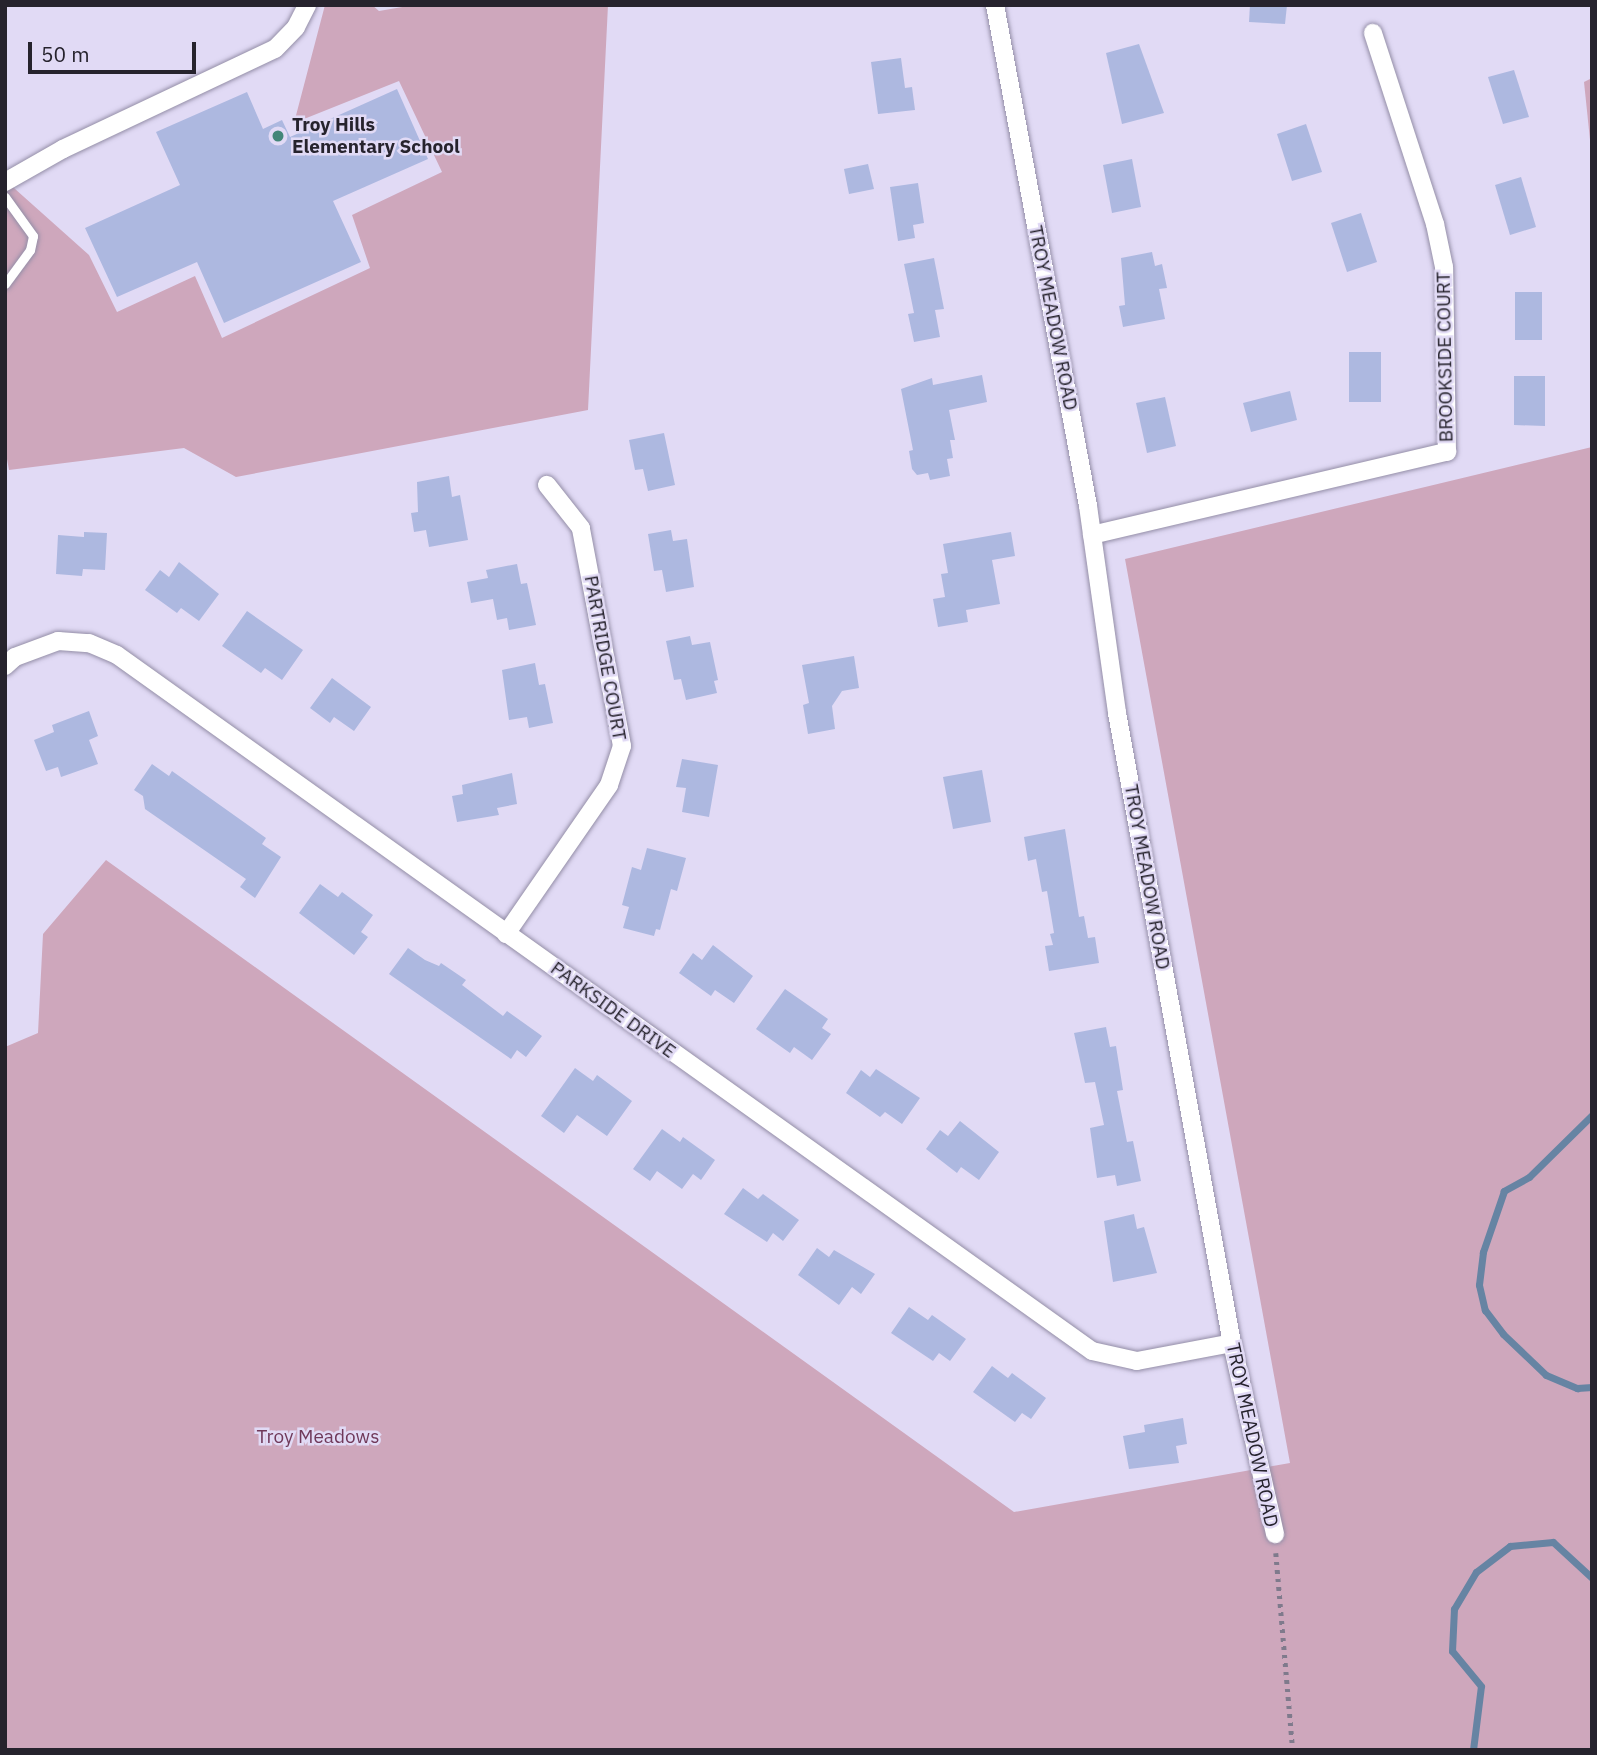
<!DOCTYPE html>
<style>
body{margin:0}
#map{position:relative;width:1597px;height:1755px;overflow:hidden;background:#e1daf5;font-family:"IBM Plex Sans",sans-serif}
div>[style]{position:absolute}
.green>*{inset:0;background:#cea7bc}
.stream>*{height:7px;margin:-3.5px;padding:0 3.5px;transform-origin:3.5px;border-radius:3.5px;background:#6684a3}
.building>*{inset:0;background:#adb8e0}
.path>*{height:4.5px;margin-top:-2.25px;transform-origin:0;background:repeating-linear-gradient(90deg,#7f7a8c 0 3.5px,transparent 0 8.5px)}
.roads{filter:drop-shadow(0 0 2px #948ea7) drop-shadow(0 0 2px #948ea7)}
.service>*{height:9px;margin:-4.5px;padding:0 4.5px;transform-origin:4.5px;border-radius:4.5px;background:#fff}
.minor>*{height:18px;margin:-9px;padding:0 9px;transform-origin:9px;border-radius:9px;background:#fff}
.dots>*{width:19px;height:19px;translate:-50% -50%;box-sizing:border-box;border:4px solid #e1daf5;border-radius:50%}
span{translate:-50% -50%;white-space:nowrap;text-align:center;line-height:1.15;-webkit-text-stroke:5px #e1daf5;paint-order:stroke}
.poi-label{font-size:19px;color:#26232d;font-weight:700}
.left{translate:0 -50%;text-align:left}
.street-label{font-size:19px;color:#26232d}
.park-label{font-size:19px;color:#70395a}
.frame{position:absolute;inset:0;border:7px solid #26232d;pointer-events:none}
.scale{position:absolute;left:28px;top:42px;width:168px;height:32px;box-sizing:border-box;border:4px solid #26232d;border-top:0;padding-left:9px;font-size:21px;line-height:24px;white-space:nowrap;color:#26232d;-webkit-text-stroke:5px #e1daf5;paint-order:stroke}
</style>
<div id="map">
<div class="green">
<div style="clip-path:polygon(325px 5px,372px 5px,379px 11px,414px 5px,608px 5px,588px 410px,236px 477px,184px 448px,9px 470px,5px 448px,5px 180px,89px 255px,117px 312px,195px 276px,222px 338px,370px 268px,352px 215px,442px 172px,399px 81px,294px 123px)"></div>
<div style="clip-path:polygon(1592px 78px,1592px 159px,1584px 82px)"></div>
<div style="clip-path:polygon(1592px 447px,1592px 1750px,5px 1750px,5px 1047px,38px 1033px,43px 934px,106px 860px,1014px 1512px,1290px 1463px,1125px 559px)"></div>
</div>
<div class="stream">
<div style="left:1592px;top:1115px;width:88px;rotate:135.5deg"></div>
<div style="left:1529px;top:1177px;width:29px;rotate:151deg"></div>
<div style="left:1504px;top:1191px;width:65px;rotate:109deg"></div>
<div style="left:1483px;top:1252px;width:33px;rotate:97deg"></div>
<div style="left:1479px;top:1285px;width:26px;rotate:77deg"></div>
<div style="left:1485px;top:1310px;width:30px;rotate:53deg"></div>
<div style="left:1503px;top:1334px;width:59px;rotate:43.6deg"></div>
<div style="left:1546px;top:1375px;width:34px;rotate:23deg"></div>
<div style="left:1577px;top:1388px;width:15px;rotate:-4deg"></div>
<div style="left:1473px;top:1750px;width:64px;rotate:-82.9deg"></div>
<div style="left:1481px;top:1686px;width:45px;rotate:-129.6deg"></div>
<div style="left:1452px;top:1651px;width:42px;rotate:-87.3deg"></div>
<div style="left:1454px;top:1609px;width:43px;rotate:-59.3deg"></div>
<div style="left:1476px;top:1572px;width:43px;rotate:-37.4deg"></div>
<div style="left:1510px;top:1546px;width:43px;rotate:-5.3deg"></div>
<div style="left:1553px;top:1542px;width:53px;rotate:42.7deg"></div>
</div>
<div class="building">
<div style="clip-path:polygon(1250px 5px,1287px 5px,1285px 24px,1249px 22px)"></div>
<div style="clip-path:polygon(1139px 44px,1164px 113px,1122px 124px,1106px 53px)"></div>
<div style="clip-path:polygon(901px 58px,905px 88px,912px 87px,915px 110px,878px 114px,871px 62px)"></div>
<div style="clip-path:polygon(1514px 70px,1529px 117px,1503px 124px,1488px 77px)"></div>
<div style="clip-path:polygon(397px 89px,428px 159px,333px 201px,361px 262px,224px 323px,197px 262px,117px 297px,85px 228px,180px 185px,156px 132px,247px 92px,263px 129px,282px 120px,290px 137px)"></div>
<div style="clip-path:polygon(1306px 124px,1322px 172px,1292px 181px,1277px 134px)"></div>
<div style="clip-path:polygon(1132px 159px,1141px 207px,1112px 213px,1103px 165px)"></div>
<div style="clip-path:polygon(868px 164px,874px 189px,849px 194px,844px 169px)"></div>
<div style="clip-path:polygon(1521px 177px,1536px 227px,1510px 235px,1495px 185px)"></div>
<div style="clip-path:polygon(918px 183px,924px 223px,913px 225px,915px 238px,898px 241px,890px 187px)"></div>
<div style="clip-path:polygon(1361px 213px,1377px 262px,1347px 272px,1331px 223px)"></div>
<div style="clip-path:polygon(1152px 252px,1155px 266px,1162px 264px,1167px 288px,1159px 289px,1165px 319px,1123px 327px,1119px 306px,1125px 305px,1121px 258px)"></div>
<div style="clip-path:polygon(934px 258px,944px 309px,935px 310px,940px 337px,914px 342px,908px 314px,914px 313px,904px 264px)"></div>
<div style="clip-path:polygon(1515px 292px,1542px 292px,1542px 340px,1515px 340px)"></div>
<div style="clip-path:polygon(1349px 352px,1381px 352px,1381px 402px,1349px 402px)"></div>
<div style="clip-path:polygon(982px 375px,987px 402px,949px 410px,955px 440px,950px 440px,953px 458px,947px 459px,950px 476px,930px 480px,928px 473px,917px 475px,912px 469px,909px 451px,913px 450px,901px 389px,932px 378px,933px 385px)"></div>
<div style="clip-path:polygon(1514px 376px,1545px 376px,1545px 426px,1514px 425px)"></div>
<div style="clip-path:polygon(1290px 391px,1297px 420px,1251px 432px,1243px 403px)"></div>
<div style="clip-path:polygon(1165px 397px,1176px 446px,1147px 453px,1136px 403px)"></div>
<div style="clip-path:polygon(664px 433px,675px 485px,648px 491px,643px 469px,635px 470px,629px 440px)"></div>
<div style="clip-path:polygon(449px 476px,452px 497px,460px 495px,468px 540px,429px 547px,426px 530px,414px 532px,411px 513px,418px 512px,417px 482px)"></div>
<div style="clip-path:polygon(671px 530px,673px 541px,687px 539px,694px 587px,666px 592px,662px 570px,654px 571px,648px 534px)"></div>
<div style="clip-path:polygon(84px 532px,107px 533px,105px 570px,83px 569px,82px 576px,56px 574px,58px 535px,84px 537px)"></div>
<div style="clip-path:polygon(1011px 532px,1015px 556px,992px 560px,1000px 604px,966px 610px,968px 622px,938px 627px,933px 599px,945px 597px,941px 574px,948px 573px,943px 544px)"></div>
<div style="clip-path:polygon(179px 562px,219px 594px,199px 621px,181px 608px,177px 613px,145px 590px,160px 570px,169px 577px)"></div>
<div style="clip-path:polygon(517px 564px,521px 584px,527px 583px,536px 625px,509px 630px,507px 618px,497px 620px,493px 599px,471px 603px,467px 582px,488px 578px,486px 570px)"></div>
<div style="clip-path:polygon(247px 611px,303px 650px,282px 680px,265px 668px,261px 673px,222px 646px)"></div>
<div style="clip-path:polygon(690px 636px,692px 645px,710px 642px,718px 680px,714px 681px,717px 693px,686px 700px,681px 679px,674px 680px,666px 641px)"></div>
<div style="clip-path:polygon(854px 656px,859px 688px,842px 691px,832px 706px,835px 729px,808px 734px,803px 705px,809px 703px,802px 665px)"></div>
<div style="clip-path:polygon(535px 663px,539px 685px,545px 684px,553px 723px,529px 728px,527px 717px,509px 720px,502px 670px)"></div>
<div style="clip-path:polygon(332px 678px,371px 707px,354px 731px,334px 717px,330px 723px,310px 708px)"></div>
<div style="clip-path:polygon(89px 711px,98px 736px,89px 740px,98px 764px,61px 777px,58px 767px,46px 771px,34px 740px,54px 732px,52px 725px)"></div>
<div style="clip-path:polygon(682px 759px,718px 765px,709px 817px,682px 812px,686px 788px,676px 787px)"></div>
<div style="clip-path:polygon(152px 764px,169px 776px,172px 771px,266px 838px,262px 844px,281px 857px,255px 898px,240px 887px,246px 879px,145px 809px,143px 796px,134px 790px)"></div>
<div style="clip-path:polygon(982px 770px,991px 822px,953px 829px,943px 777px)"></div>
<div style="clip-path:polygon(512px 773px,517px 804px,497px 808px,499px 815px,457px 822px,452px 796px,463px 794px,462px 785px)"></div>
<div style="clip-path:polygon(1065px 829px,1079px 917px,1084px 916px,1088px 938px,1095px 937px,1099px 963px,1049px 971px,1045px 946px,1053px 945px,1050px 934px,1054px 933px,1047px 891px,1042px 892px,1036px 859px,1028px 861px,1024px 837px)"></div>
<div style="clip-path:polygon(647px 848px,686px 858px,677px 891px,671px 889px,660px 930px,656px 929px,654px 936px,623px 928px,629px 907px,622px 905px,632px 867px,641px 870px)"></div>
<div style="clip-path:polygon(320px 884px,338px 897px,342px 892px,373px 915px,361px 932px,368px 937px,354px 955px,299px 913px)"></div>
<div style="clip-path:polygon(713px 945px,753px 976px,734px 1003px,715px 990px,711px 996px,679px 973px,693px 953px,702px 960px)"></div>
<div style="clip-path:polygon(408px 948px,425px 960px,439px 966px,441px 963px,466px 980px,462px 985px,503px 1016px,507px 1011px,542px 1036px,526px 1057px,517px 1050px,511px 1059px,389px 974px)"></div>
<div style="clip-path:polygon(785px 989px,828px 1019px,822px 1028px,831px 1034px,812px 1060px,794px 1047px,790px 1053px,756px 1029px)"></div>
<div style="clip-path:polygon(1106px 1027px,1110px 1047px,1116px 1046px,1123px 1090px,1117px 1091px,1127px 1142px,1133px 1141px,1141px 1181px,1117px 1186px,1115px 1175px,1097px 1178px,1090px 1128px,1104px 1125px,1095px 1082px,1085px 1083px,1074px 1033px)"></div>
<div style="clip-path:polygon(575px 1068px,593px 1081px,597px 1075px,632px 1101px,607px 1136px,577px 1115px,564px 1133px,541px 1116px)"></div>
<div style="clip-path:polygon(876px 1069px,920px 1098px,902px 1124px,885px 1112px,880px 1117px,846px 1093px,861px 1070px,870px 1077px)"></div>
<div style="clip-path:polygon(960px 1121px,999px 1152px,979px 1180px,961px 1167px,957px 1173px,926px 1149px,940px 1130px,948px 1136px)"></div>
<div style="clip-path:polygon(662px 1129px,680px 1142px,683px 1137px,715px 1160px,701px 1180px,693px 1174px,682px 1189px,657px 1171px,650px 1181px,633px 1169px)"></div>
<div style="clip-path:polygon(743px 1188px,758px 1199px,763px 1194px,799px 1220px,783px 1241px,773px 1233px,767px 1242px,724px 1214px)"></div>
<div style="clip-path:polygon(1134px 1214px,1137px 1229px,1144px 1227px,1157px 1273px,1113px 1282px,1104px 1221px)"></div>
<div style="clip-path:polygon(817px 1248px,829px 1257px,834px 1250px,875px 1274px,861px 1294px,852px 1287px,839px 1305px,798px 1275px)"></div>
<div style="clip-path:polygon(909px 1307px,928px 1320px,932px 1315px,966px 1339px,950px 1361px,939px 1353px,933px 1361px,891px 1333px)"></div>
<div style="clip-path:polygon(992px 1366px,1008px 1378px,1012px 1373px,1046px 1398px,1031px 1419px,1022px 1413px,1015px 1422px,973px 1392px)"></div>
<div style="clip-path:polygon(1183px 1418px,1187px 1444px,1176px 1446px,1179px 1463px,1129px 1469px,1123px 1436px,1145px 1432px,1144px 1425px)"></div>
</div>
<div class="path">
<div style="left:1276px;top:1553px;width:198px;rotate:85.1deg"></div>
</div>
<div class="roads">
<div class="service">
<div style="left:5px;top:197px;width:48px;rotate:54.3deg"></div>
<div style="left:33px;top:236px;width:14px;rotate:102deg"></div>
<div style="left:30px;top:250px;width:42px;rotate:126.3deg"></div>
</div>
<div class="minor">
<div style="left:995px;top:5px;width:510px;rotate:79.48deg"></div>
<div style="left:1088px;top:506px;width:209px;rotate:82deg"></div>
<div style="left:1117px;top:713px;width:640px;rotate:79.66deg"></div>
<div style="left:1232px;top:1343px;width:196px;rotate:77.3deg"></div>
<div style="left:5px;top:182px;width:67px;rotate:-29.6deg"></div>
<div style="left:63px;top:149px;width:234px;rotate:-25.3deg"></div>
<div style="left:275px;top:49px;width:30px;rotate:-46deg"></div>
<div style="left:296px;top:27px;width:25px;rotate:-63deg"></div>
<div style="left:1092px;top:535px;width:365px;rotate:-13.2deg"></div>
<div style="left:1447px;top:452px;width:185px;rotate:-90.9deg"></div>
<div style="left:1444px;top:267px;width:44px;rotate:-101.8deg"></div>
<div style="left:1435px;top:224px;width:201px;rotate:-108deg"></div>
<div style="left:5px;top:666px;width:13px;rotate:-42deg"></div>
<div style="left:15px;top:657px;width:46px;rotate:-20.4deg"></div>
<div style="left:58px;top:641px;width:31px;rotate:4deg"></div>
<div style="left:89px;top:643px;width:30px;rotate:23deg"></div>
<div style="left:117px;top:655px;width:1198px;rotate:35.52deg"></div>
<div style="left:1092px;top:1351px;width:46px;rotate:12.5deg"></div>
<div style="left:1137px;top:1361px;width:97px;rotate:-10.7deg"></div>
<div style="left:506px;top:934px;width:181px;rotate:-55.3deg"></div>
<div style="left:609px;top:785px;width:41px;rotate:-71.6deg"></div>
<div style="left:622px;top:746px;width:222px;rotate:-100.7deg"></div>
<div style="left:581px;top:528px;width:55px;rotate:-128.3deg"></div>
</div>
</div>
<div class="dots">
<div style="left:278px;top:136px;background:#438678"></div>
</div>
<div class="poi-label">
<span class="left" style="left:292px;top:136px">Troy Hills<br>Elementary School</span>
</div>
<div class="street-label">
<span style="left:1053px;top:318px;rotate:79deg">TROY MEADOW ROAD</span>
<span style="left:1445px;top:357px;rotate:-91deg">BROOKSIDE COURT</span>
<span style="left:605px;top:658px;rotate:80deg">PARTRIDGE COURT</span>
<span style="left:1147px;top:877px;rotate:80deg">TROY MEADOW ROAD</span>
<span style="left:613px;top:1010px;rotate:36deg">PARKSIDE DRIVE</span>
<span style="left:1252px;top:1435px;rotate:78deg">TROY MEADOW ROAD</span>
</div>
<div class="park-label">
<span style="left:318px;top:1437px">Troy Meadows</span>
</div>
<div class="frame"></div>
<div class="scale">50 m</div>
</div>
